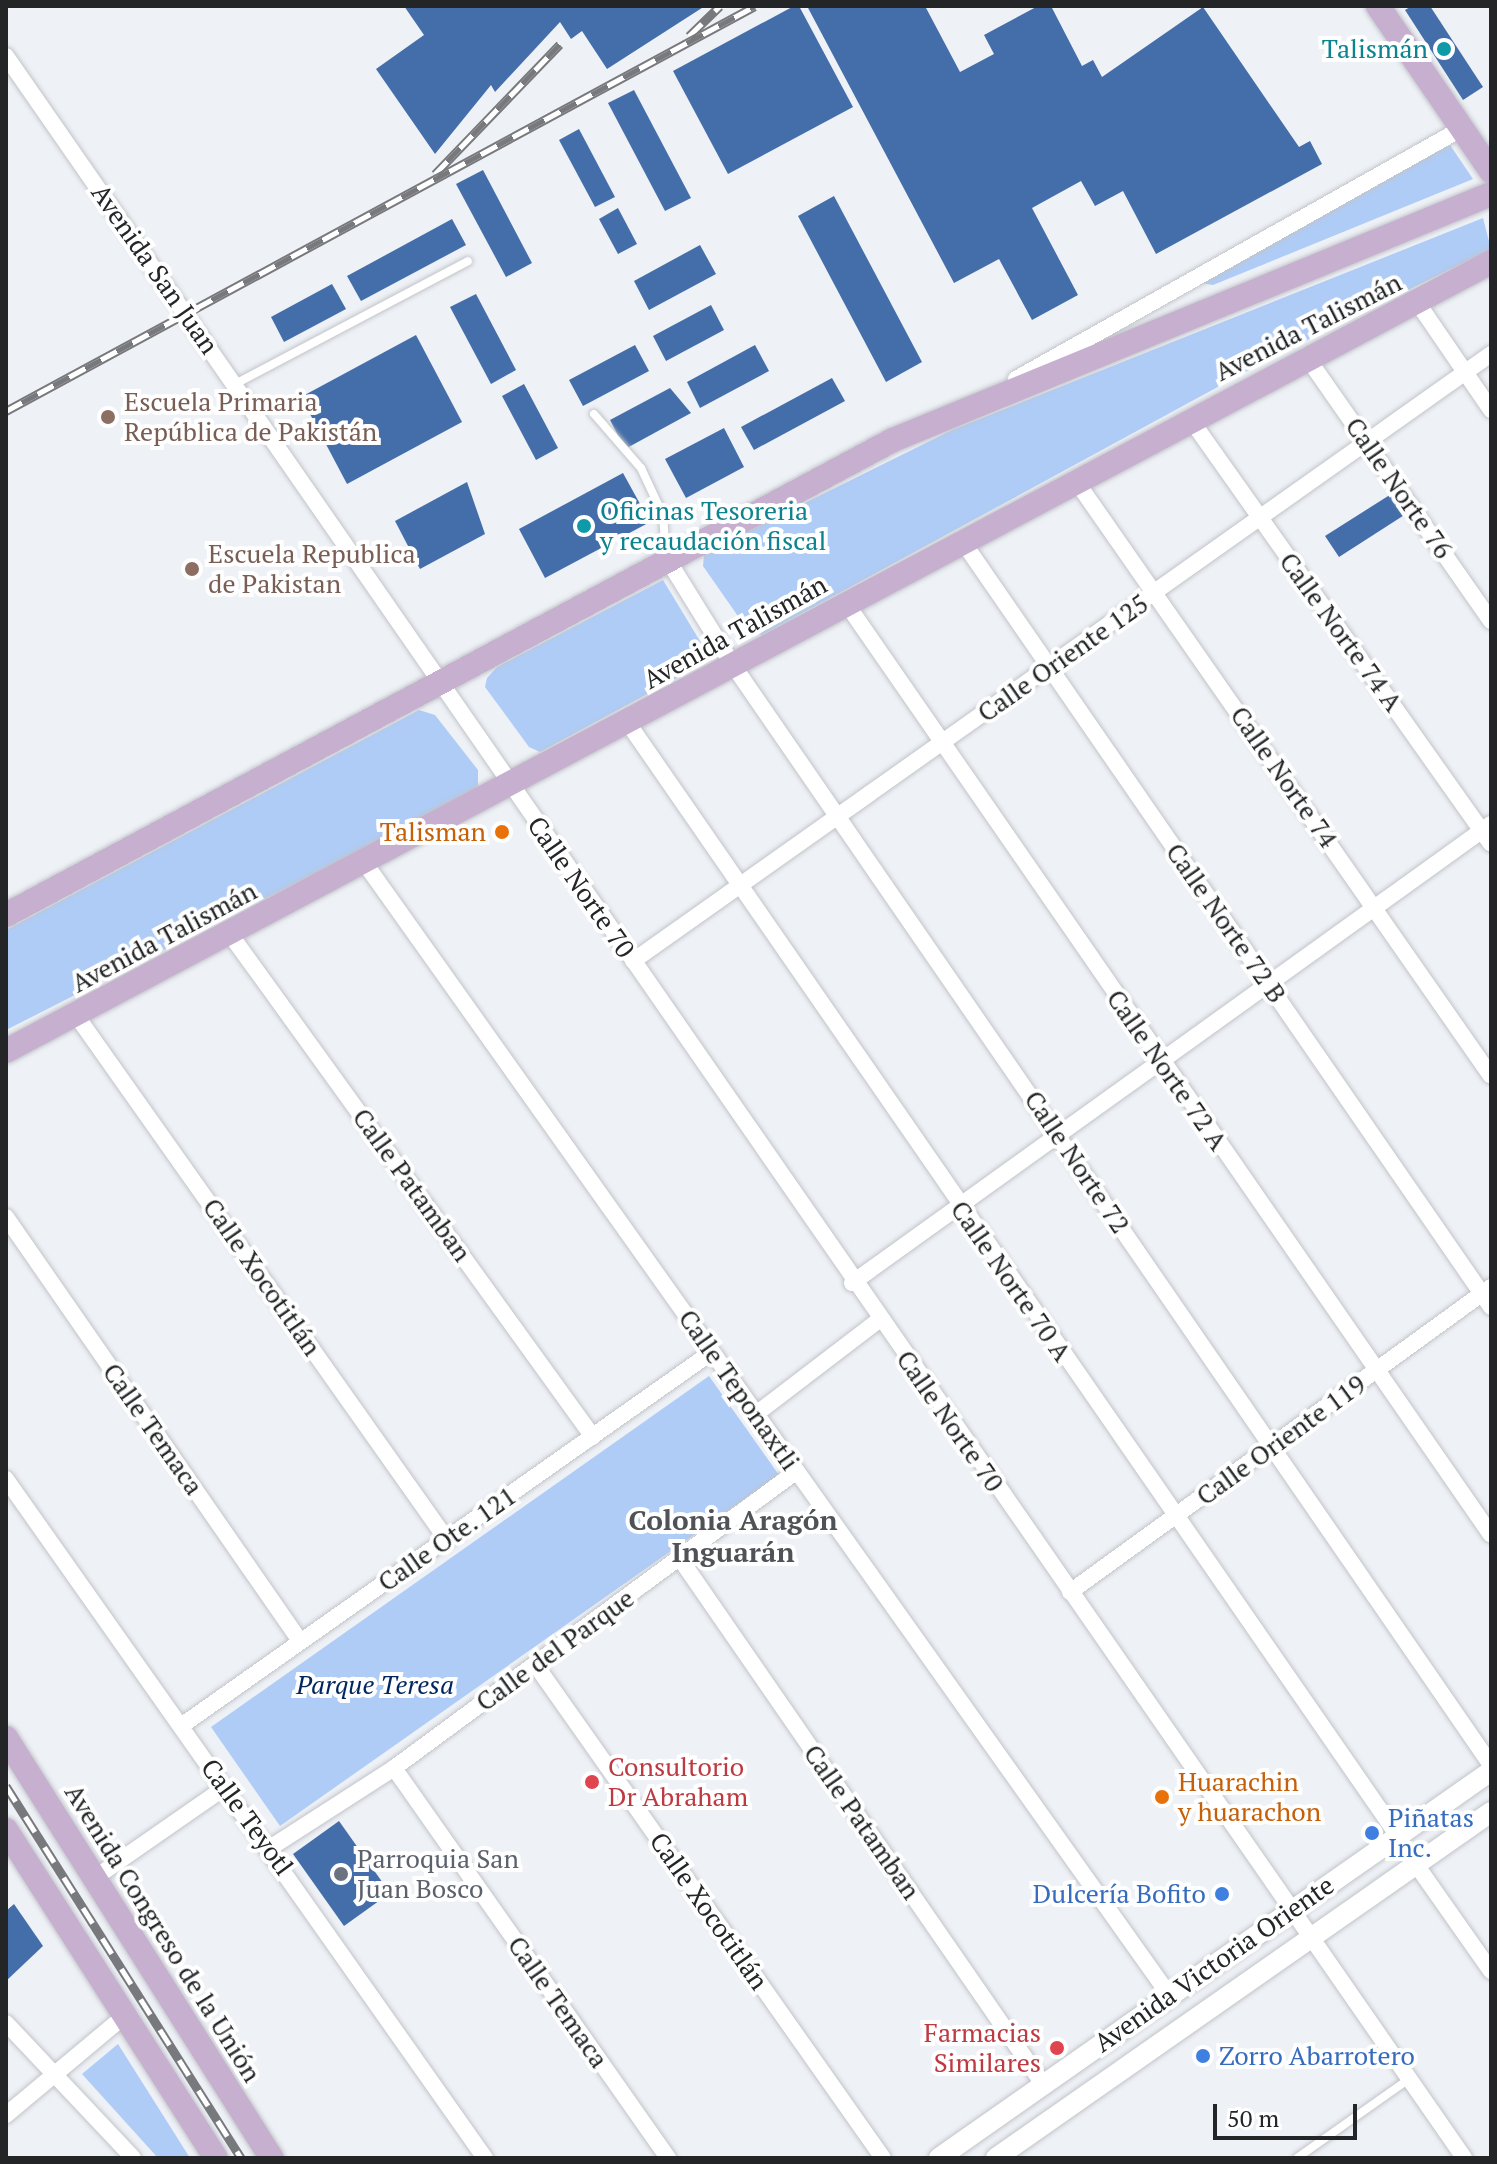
<!DOCTYPE html>
<meta charset="utf-8">
<style>
body{margin:0}
#map{position:relative;width:1497px;height:2164px;overflow:hidden;background:#eef1f6;font-family:"PT Serif",serif}
div>[style]{position:absolute}
.green>*{inset:0;background:#afccf7}
.building>*{inset:0;background:#446ea9}
.roads{filter:drop-shadow(0 0 2px #c1c4c8) drop-shadow(0 0 2px #c1c4c8)}
.service>*{height:8px;margin:-4px;padding:0 4px;transform-origin:4px;border-radius:4px;background:#fff}
.minor>*{height:16px;margin:-8px;padding:0 8px;transform-origin:8px;border-radius:8px;background:#fff}
.tertiary>*{height:20px;margin:-10px;padding:0 10px;transform-origin:10px;border-radius:10px;background:#fff}
.primary>*{height:24px;margin:-12px;padding:0 12px;transform-origin:12px;border-radius:12px;background:#c7afd0}
.rail>*{height:9px;margin-top:-4.5px;transform-origin:0;background:repeating-linear-gradient(90deg,#fff 0 18px,#77797c 0 36px);box-sizing:border-box;border-block:2px solid #77797c}
.dots>*{width:22px;height:22px;translate:-50% -50%;box-sizing:border-box;border:4px solid #fff;border-radius:50%}
span{translate:-50% -50%;white-space:nowrap;text-align:center;line-height:1.15;-webkit-text-stroke:8px #fff;paint-order:stroke}
.culture-label{font-size:26px;color:#0d838f}
.right{translate:-100% -50%;text-align:right}
.left{translate:0 -50%;text-align:left}
.street-label{font-size:26px;color:#232526}
.education-label{font-size:26px;color:#785e54}
.food-label{font-size:26px;color:#c56008}
.park-label{font-size:26px;color:#00265d;font-style:italic}
.health-label{font-size:26px;color:#be3a42}
.shop-label{font-size:26px;color:#366cbe}
.worship-label{font-size:26px;color:#5b616d}
.neighbourhood-label{font-size:28px;color:#4f5256;font-weight:700}
.frame{position:absolute;inset:0;border:8px solid #232526;pointer-events:none}
.scale{position:absolute;left:1213px;top:2104px;width:144px;height:36px;box-sizing:border-box;border:4px solid #232526;border-top:0;padding-left:10px;font-size:24px;line-height:28px;white-space:nowrap;color:#232526;-webkit-text-stroke:6px #fff;paint-order:stroke}
</style>
<div id="map">
<div class="green">
<div style="clip-path:polygon(1450px 145px,1473px 179px,1213px 285px,1195px 282px)"></div>
<div style="clip-path:polygon(1483px 218px,1491px 249px,1271px 358px,762px 635px,749px 632px,703px 566px,704px 555px,728px 541px,952px 430px)"></div>
<div style="clip-path:polygon(663px 580px,706px 651px,701px 665px,540px 752px,529px 747px,485px 687px,487px 678px,497px 667px)"></div>
<div style="clip-path:polygon(419px 710px,435px 715px,478px 770px,478px 786px,462px 799px,6px 1030px,6px 930px)"></div>
<div style="clip-path:polygon(709px 1376px,779px 1475px,280px 1826px,211px 1727px)"></div>
<div style="clip-path:polygon(118px 2044px,190px 2158px,158px 2158px,82px 2074px)"></div>
</div>
<div class="building">
<div style="clip-path:polygon(404px 6px,705px 6px,607px 69px,582px 31px,571px 39px,560px 22px,495px 92px,491px 85px,435px 154px,376px 69px,424px 35px)"></div>
<div style="clip-path:polygon(794px 6px,799px 6px,853px 107px,728px 174px,673px 71px)"></div>
<div style="clip-path:polygon(807px 6px,925px 6px,960px 72px,994px 54px,984px 35px,1038px 6px,1051px 6px,1082px 66px,1093px 60px,1102px 77px,1203px 7px,1299px 147px,1310px 141px,1322px 164px,1156px 254px,1123px 191px,1095px 206px,1081px 181px,1032px 208px,1078px 295px,1032px 320px,999px 259px,954px 283px)"></div>
<div style="clip-path:polygon(1412px 6px,1430px 6px,1483px 87px,1463px 100px,1405px 10px)"></div>
<div style="clip-path:polygon(634px 90px,691px 198px,665px 211px,608px 103px)"></div>
<div style="clip-path:polygon(579px 129px,615px 197px,595px 207px,559px 140px)"></div>
<div style="clip-path:polygon(483px 170px,532px 263px,506px 277px,456px 184px)"></div>
<div style="clip-path:polygon(834px 196px,922px 362px,886px 382px,798px 216px)"></div>
<div style="clip-path:polygon(618px 208px,637px 244px,618px 254px,599px 219px)"></div>
<div style="clip-path:polygon(452px 219px,466px 245px,361px 301px,347px 276px)"></div>
<div style="clip-path:polygon(700px 245px,716px 274px,649px 310px,634px 281px)"></div>
<div style="clip-path:polygon(332px 284px,346px 309px,284px 342px,271px 317px)"></div>
<div style="clip-path:polygon(476px 294px,516px 370px,491px 384px,450px 307px)"></div>
<div style="clip-path:polygon(711px 305px,724px 330px,666px 361px,653px 336px)"></div>
<div style="clip-path:polygon(416px 335px,462px 422px,347px 484px,301px 397px)"></div>
<div style="clip-path:polygon(635px 345px,649px 371px,583px 406px,569px 380px)"></div>
<div style="clip-path:polygon(755px 345px,769px 371px,700px 408px,687px 382px)"></div>
<div style="clip-path:polygon(832px 378px,845px 401px,754px 450px,741px 427px)"></div>
<div style="clip-path:polygon(524px 384px,558px 448px,536px 460px,502px 396px)"></div>
<div style="clip-path:polygon(670px 388px,691px 413px,625px 449px,610px 420px)"></div>
<div style="clip-path:polygon(724px 428px,744px 467px,686px 498px,665px 459px)"></div>
<div style="clip-path:polygon(623px 473px,650px 522px,545px 578px,519px 529px)"></div>
<div style="clip-path:polygon(467px 482px,485px 534px,420px 569px,395px 521px)"></div>
<div style="clip-path:polygon(1396px 491px,1409px 512px,1339px 557px,1325px 536px)"></div>
<div style="clip-path:polygon(339px 1821px,390px 1893px,344px 1926px,293px 1854px)"></div>
<div style="clip-path:polygon(14px 1904px,43px 1946px,6px 1981px,6px 1911px)"></div>
</div>
<div class="roads">
<div class="service">
<div style="left:237px;top:383px;width:261px;rotate:-27.8deg"></div>
<div style="left:594px;top:414px;width:72px;rotate:49deg"></div>
<div style="left:641px;top:468px;width:52px;rotate:64.9deg"></div>
<div style="left:663px;top:515px;width:42px;rotate:85.9deg"></div>
<div style="left:1297px;top:2158px;width:137px;rotate:-35.2deg"></div>
</div>
<div class="minor">
<div style="left:6px;top:56px;width:2558px;rotate:55.25deg"></div>
<div style="left:1417px;top:302px;width:131px;rotate:55.6deg"></div>
<div style="left:1306px;top:356px;width:323px;rotate:55.1deg"></div>
<div style="left:1016px;top:379px;width:510px;rotate:-29.33deg"></div>
<div style="left:1191px;top:420px;width:519px;rotate:54.72deg"></div>
<div style="left:1076px;top:481px;width:725px;rotate:55.11deg"></div>
<div style="left:961px;top:539px;width:933px;rotate:55.39deg"></div>
<div style="left:666px;top:557px;width:127px;rotate:58.2deg"></div>
<div style="left:733px;top:665px;width:1336px;rotate:55.43deg"></div>
<div style="left:846px;top:603px;width:1133px;rotate:55.31deg"></div>
<div style="left:628px;top:723px;width:1353px;rotate:55.32deg"></div>
<div style="left:364px;top:862px;width:1391px;rotate:54.6deg"></div>
<div style="left:230px;top:934px;width:620px;rotate:54.18deg"></div>
<div style="left:633px;top:961px;width:1051px;rotate:-35.28deg"></div>
<div style="left:76px;top:1015px;width:643px;rotate:54.75deg"></div>
<div style="left:6px;top:1217px;width:516px;rotate:55.26deg"></div>
<div style="left:852px;top:1283px;width:787px;rotate:-35.69deg"></div>
<div style="left:756px;top:1414px;width:155px;rotate:-37.4deg"></div>
<div style="left:6px;top:1479px;width:831px;rotate:54.8deg"></div>
<div style="left:681px;top:1560px;width:637px;rotate:55.36deg"></div>
<div style="left:1070px;top:1592px;width:520px;rotate:-35.92deg"></div>
<div style="left:535px;top:1664px;width:604px;rotate:54.84deg"></div>
<div style="left:181px;top:1726px;width:649px;rotate:-35.16deg"></div>
<div style="left:394px;top:1768px;width:477px;rotate:54.9deg"></div>
<div style="left:270px;top:1848px;width:148px;rotate:-32.8deg"></div>
<div style="left:394px;top:1768px;width:498px;rotate:-36.4deg"></div>
<div style="left:1415px;top:1863px;width:132px;rotate:54.9deg"></div>
<div style="left:96px;top:1877px;width:156px;rotate:-34.8deg"></div>
<div style="left:6px;top:2023px;width:185px;rotate:46.7deg"></div>
<div style="left:6px;top:2115px;width:158px;rotate:-39.9deg"></div>
</div>
<div class="tertiary">
<div style="left:939px;top:2158px;width:674px;rotate:-35.03deg"></div>
<div style="left:996px;top:2158px;width:604px;rotate:-34.95deg"></div>
</div>
<div class="primary">
<div style="left:1378px;top:6px;width:200px;rotate:55.6deg"></div>
<div style="left:6px;top:915px;width:1006px;rotate:-28.17deg"></div>
<div style="left:893px;top:440px;width:647px;rotate:-22.36deg"></div>
<div style="left:6px;top:1051px;width:1682px;rotate:-27.98deg"></div>
<div style="left:6px;top:1738px;width:497px;rotate:57.7deg"></div>
<div style="left:6px;top:1830px;width:389px;rotate:57.4deg"></div>
</div>
</div>
<div class="rail">
<div style="left:689px;top:36px;width:43px;rotate:-44.1deg"></div>
<div style="left:435px;top:174px;width:180px;rotate:-46.1deg"></div>
<div style="left:6px;top:411px;width:851px;rotate:-28.4deg"></div>
<div style="left:6px;top:1786px;width:440px;rotate:57.7deg"></div>
</div>
<div class="dots">
<div style="left:1444px;top:49px;background:#0f9aa8"></div>
<div style="left:108px;top:417px;background:#8d6e63"></div>
<div style="left:584px;top:526px;background:#0f9aa8"></div>
<div style="left:192px;top:569px;background:#8d6e63"></div>
<div style="left:502px;top:832px;background:#e8710a"></div>
<div style="left:592px;top:1782px;background:#e0444e"></div>
<div style="left:1162px;top:1797px;background:#e8710a"></div>
<div style="left:1372px;top:1833px;background:#3f7fe0"></div>
<div style="left:341px;top:1874px;background:#6b7280"></div>
<div style="left:1222px;top:1894px;background:#3f7fe0"></div>
<div style="left:1057px;top:2048px;background:#e0444e"></div>
<div style="left:1203px;top:2056px;background:#3f7fe0"></div>
</div>
<div class="culture-label">
<span class="right" style="left:1428px;top:49px">Talismán</span>
<span class="left" style="left:600px;top:526px">Oficinas Tesoreria<br>y recaudación fiscal</span>
</div>
<div class="street-label">
<span style="left:155px;top:269px;rotate:55deg">Avenida San Juan</span>
<span style="left:1308px;top:327px;rotate:-27deg">Avenida Talismán</span>
<span style="left:1399px;top:488px;rotate:55deg">Calle Norte 76</span>
<span style="left:735px;top:632px;rotate:-29deg">Avenida Talismán</span>
<span style="left:1341px;top:632px;rotate:54deg">Calle Norte 74 A</span>
<span style="left:1063px;top:658px;rotate:-35deg">Calle Oriente 125</span>
<span style="left:1284px;top:777px;rotate:55deg">Calle Norte 74</span>
<span style="left:581px;top:887px;rotate:55deg">Calle Norte 70</span>
<span style="left:1226px;top:923px;rotate:55deg">Calle Norte 72 B</span>
<span style="left:164px;top:937px;rotate:-28deg">Avenida Talismán</span>
<span style="left:1167px;top:1070px;rotate:55deg">Calle Norte 72 A</span>
<span style="left:1077px;top:1162px;rotate:56deg">Calle Norte 72</span>
<span style="left:412px;top:1185px;rotate:54deg">Calle Patamban</span>
<span style="left:262px;top:1277px;rotate:55deg">Calle Xocotitlán</span>
<span style="left:1011px;top:1281px;rotate:55deg">Calle Norte 70 A</span>
<span style="left:739px;top:1390px;rotate:55deg">Calle Teponaxtli</span>
<span style="left:950px;top:1421px;rotate:55deg">Calle Norte 70</span>
<span style="left:153px;top:1429px;rotate:55deg">Calle Temaca</span>
<span style="left:1281px;top:1440px;rotate:-36deg">Calle Oriente 119</span>
<span style="left:447px;top:1539px;rotate:-35deg">Calle Ote. 121</span>
<span style="left:555px;top:1650px;rotate:-36deg">Calle del Parque</span>
<span style="left:247px;top:1817px;rotate:54deg">Calle Teyotl</span>
<span style="left:862px;top:1822px;rotate:55deg">Calle Patamban</span>
<span style="left:709px;top:1911px;rotate:55deg">Calle Xocotitlán</span>
<span style="left:163px;top:1933px;rotate:58deg">Avenida Congreso de la Unión</span>
<span style="left:1214px;top:1964px;rotate:-35deg">Avenida Victoria Oriente</span>
<span style="left:558px;top:2002px;rotate:55deg">Calle Temaca</span>
</div>
<div class="education-label">
<span class="left" style="left:124px;top:417px">Escuela Primaria<br>República de Pakistán</span>
<span class="left" style="left:208px;top:569px">Escuela Republica<br>de Pakistan</span>
</div>
<div class="food-label">
<span class="right" style="left:486px;top:832px">Talisman</span>
<span class="left" style="left:1178px;top:1797px">Huarachin<br>y huarachon</span>
</div>
<div class="park-label">
<span style="left:375px;top:1685px">Parque Teresa</span>
</div>
<div class="health-label">
<span class="left" style="left:608px;top:1782px">Consultorio<br>Dr Abraham</span>
<span class="right" style="left:1041px;top:2048px">Farmacias<br>Similares</span>
</div>
<div class="shop-label">
<span class="left" style="left:1388px;top:1833px">Piñatas<br>Inc.</span>
<span class="right" style="left:1206px;top:1894px">Dulcería Bofito</span>
<span class="left" style="left:1219px;top:2056px">Zorro Abarrotero</span>
</div>
<div class="worship-label">
<span class="left" style="left:357px;top:1874px">Parroquia San<br>Juan Bosco</span>
</div>
<div class="neighbourhood-label">
<span style="left:733px;top:1536px">Colonia Aragón<br>Inguarán</span>
</div>
<div class="frame"></div>
<div class="scale">50 m</div>
</div>
